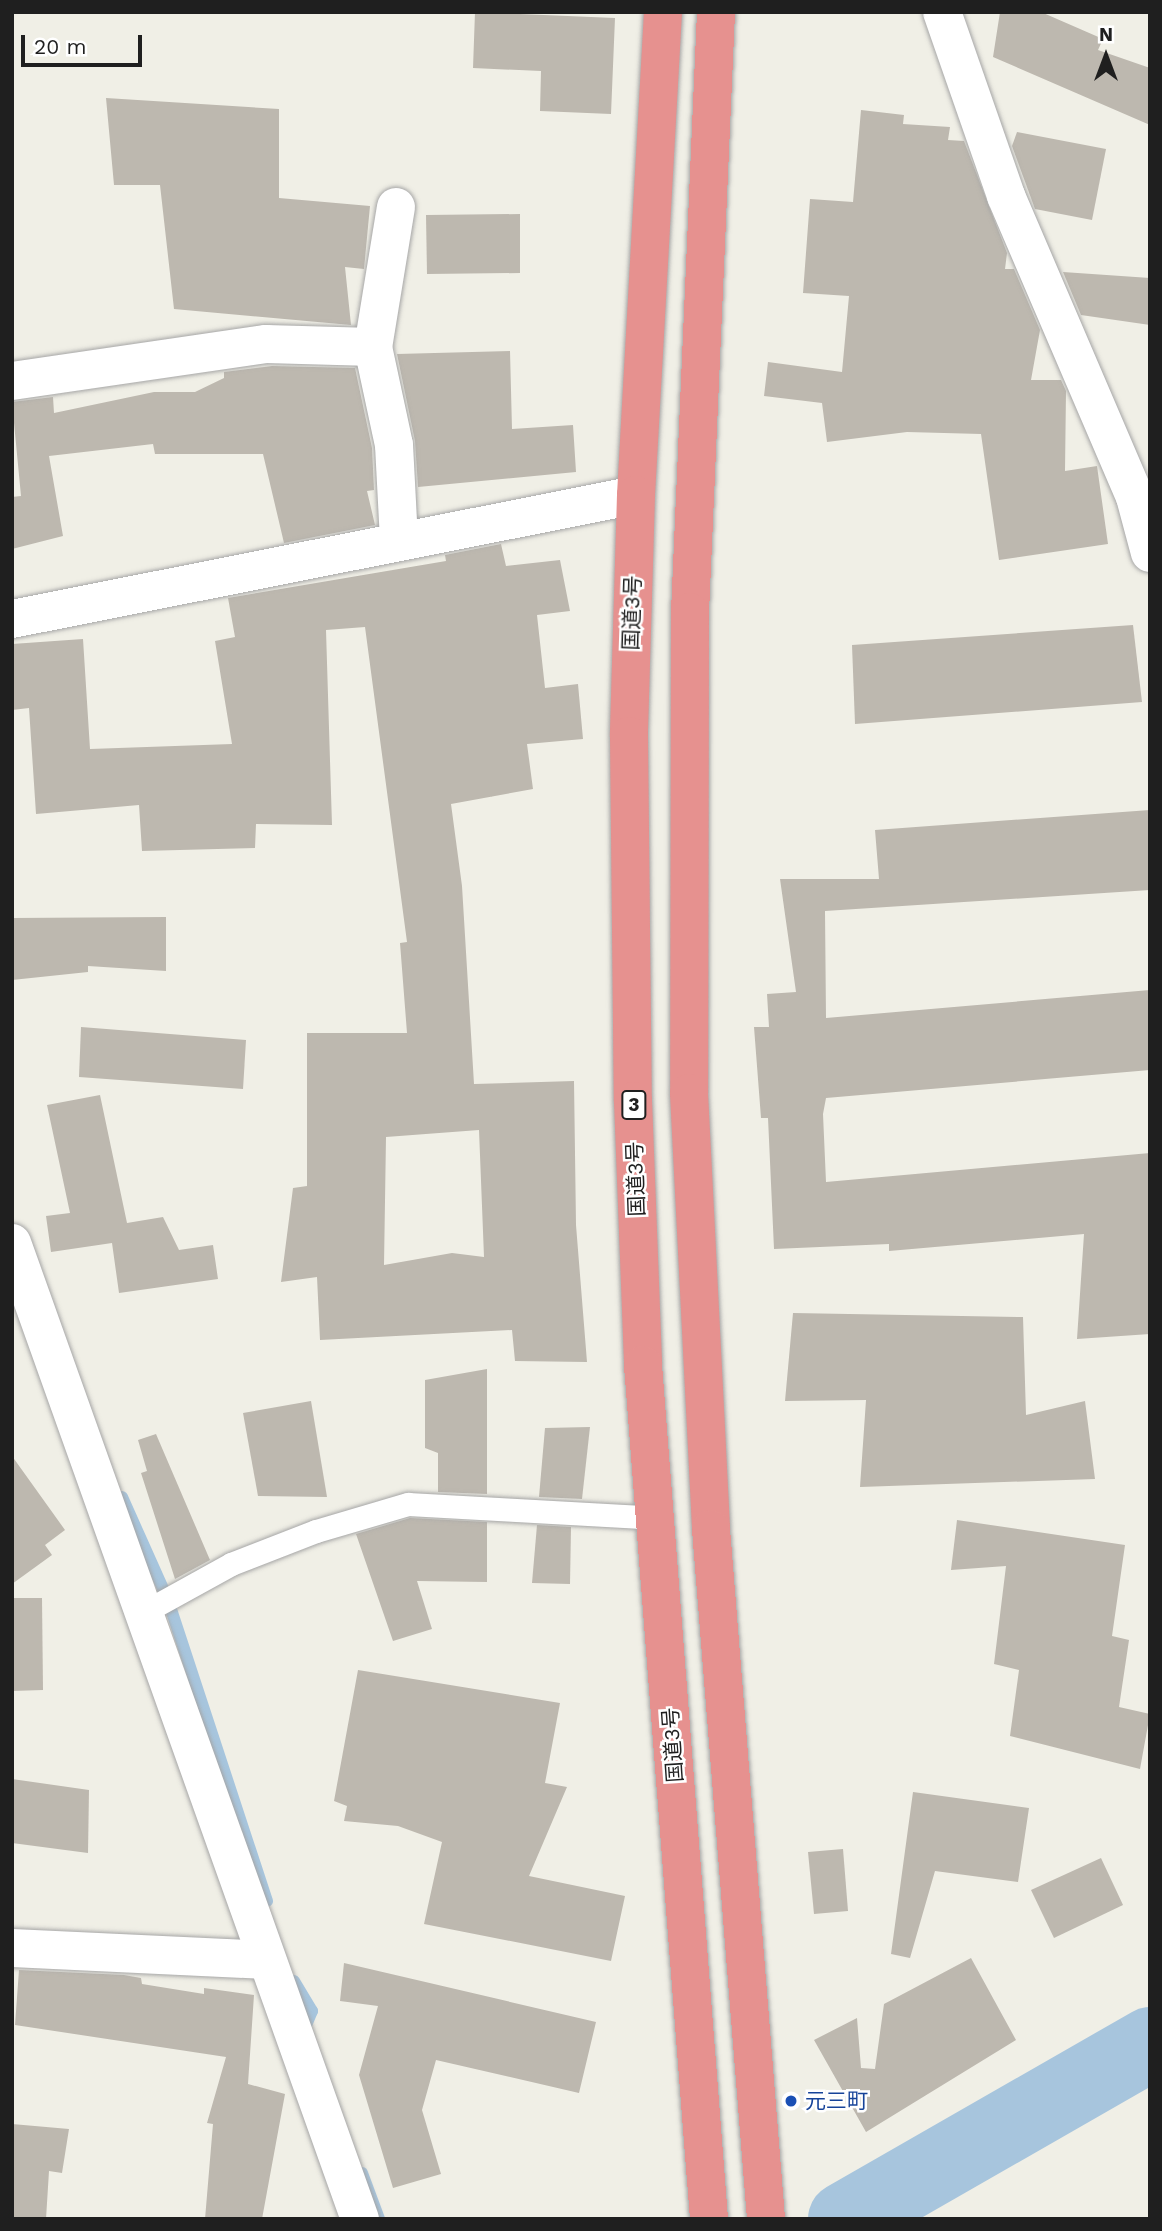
<!DOCTYPE html>
<meta charset="utf-8">
<style>
body{margin:0}
#map{position:relative;width:1162px;height:2231px;overflow:hidden;background:#f0efe6;font-family:"Work Sans","Noto Sans JP",sans-serif}
div>[style]{position:absolute}
.stream>*{height:12px;margin:-6px;padding:0 6px;transform-origin:6px;border-radius:6px;background:#a7c5dd}
.river>*{height:74px;margin:-37px;padding:0 37px;transform-origin:37px;border-radius:37px;background:#a7c5dd}
.building>*{inset:0;background:#bdb8af}
.roads{filter:drop-shadow(0 0 2px #a6a6a6) drop-shadow(0 0 2px #a6a6a6)}
.lane>*{height:23px;margin:-11.5px;padding:0 11.5px;transform-origin:11.5px;border-radius:11.5px;background:#fff}
.street>*{height:38px;margin:-19px;padding:0 19px;transform-origin:19px;border-radius:19px;background:#fff}
.highway>*{height:38px;margin:-19px;padding:0 19px;transform-origin:19px;border-radius:19px;background:#e6918f}
.dots>*{width:19px;height:19px;translate:-50% -50%;box-sizing:border-box;border:4px solid #fff;border-radius:50%}
span{translate:-50% -50%;white-space:nowrap;text-align:center;line-height:1.15;-webkit-text-stroke:5px #fff;paint-order:stroke}
.shield-label span{padding:2px 5px;background:#fff;border:2px solid;border-radius:5px;-webkit-text-stroke-width:0}
.shield-label{font-size:19px;color:#1f1f1f;font-weight:700}
.street-label{font-size:21px;color:#1f1f1f}
.transit-label{font-size:21px;color:#164399}
.left{translate:0 -50%;text-align:left}
.frame{position:absolute;inset:0;border:14px solid #1f1f1f;pointer-events:none}
.north{position:absolute;left:1071px;top:21px;width:70px;height:70px;-webkit-text-stroke:5px #fff;paint-order:stroke;rotate:0deg;font-size:19px;font-weight:700;line-height:28px;text-align:center;color:#1f1f1f}
.north::after{content:'';display:block;margin:auto;width:24px;height:32px;background:#1f1f1f;clip-path:polygon(50% 0,100% 100%,50% 72%,0 100%)}
.scale{position:absolute;left:21px;top:35px;width:121px;height:32px;box-sizing:border-box;border:4px solid #1f1f1f;border-top:0;padding-left:9px;font-size:21px;line-height:24px;white-space:nowrap;color:#1f1f1f;-webkit-text-stroke:5px #fff;paint-order:stroke}
</style>
<div id="map">
<div class="stream">
<div style="left:122px;top:1497px;width:113px;rotate:65.9deg"></div>
<div style="left:168px;top:1600px;width:317px;rotate:71.8deg"></div>
<div style="left:294px;top:1981px;width:35px;rotate:59deg"></div>
<div style="left:312px;top:2011px;width:23px;rotate:113deg"></div>
<div style="left:362px;top:2173px;width:49px;rotate:69.7deg"></div>
</div>
<div class="river">
<div style="left:845px;top:2219px;width:352px;rotate:-29.8deg"></div>
</div>
<div class="building">
<div style="clip-path:polygon(475px 12px,615px 18px,611px 114px,540px 111px,541px 71px,473px 68px)"></div>
<div style="clip-path:polygon(1000px 12px,1041px 12px,1103px 39px,1098px 50px,1150px 68px,1150px 125px,993px 57px)"></div>
<div style="clip-path:polygon(106px 98px,279px 109px,279px 198px,370px 206px,364px 269px,345px 267px,351px 325px,174px 309px,160px 185px,114px 185px)"></div>
<div style="clip-path:polygon(861px 110px,904px 115px,903px 124px,950px 127px,948px 140px,964px 141px,1007px 253px,1005px 269px,1014px 269px,1040px 330px,1031px 380px,1061px 380px,1066px 391px,1065px 471px,1097px 466px,1108px 544px,999px 560px,981px 434px,907px 432px,827px 442px,822px 403px,764px 396px,768px 362px,842px 372px,849px 296px,803px 293px,810px 199px,853px 202px)"></div>
<div style="clip-path:polygon(1017px 132px,1106px 149px,1092px 220px,1035px 209px,1012px 146px)"></div>
<div style="clip-path:polygon(520px 214px,520px 273px,427px 274px,426px 215px)"></div>
<div style="clip-path:polygon(1063px 272px,1150px 278px,1150px 325px,1081px 315px)"></div>
<div style="clip-path:polygon(510px 351px,512px 429px,573px 425px,576px 472px,418px 487px,415px 441px,397px 354px)"></div>
<div style="clip-path:polygon(272px 366px,355px 368px,372px 448px,374px 490px,367px 491px,375px 525px,284px 543px,263px 454px,155px 454px,153px 444px,49px 456px,63px 536px,12px 549px,12px 497px,21px 496px,12px 402px,53px 397px,54px 413px,154px 392px,195px 392px,224px 378px,224px 372px)"></div>
<div style="clip-path:polygon(evenodd,501px 544px,506px 566px,560px 560px,570px 611px,537px 615px,545px 688px,578px 684px,583px 739px,527px 744px,533px 789px,451px 804px,462px 886px,474px 1084px,574px 1081px,576px 1225px,587px 1362px,515px 1361px,512px 1330px,320px 1340px,317px 1277px,281px 1282px,293px 1188px,307px 1186px,307px 1033px,407px 1033px,400px 943px,407px 942px,365px 627px,326px 630px,332px 825px,256px 824px,255px 848px,142px 851px,139px 805px,36px 814px,29px 708px,12px 710px,12px 644px,83px 639px,90px 749px,232px 744px,215px 641px,235px 637px,228px 598px,446px 561px,445px 555px,501px 544px,479px 1130px,484px 1257px,452px 1253px,384px 1265px,386px 1137px,479px 1130px)"></div>
<div style="clip-path:polygon(1133px 625px,1142px 702px,855px 724px,852px 645px)"></div>
<div style="clip-path:polygon(1150px 810px,1150px 890px,825px 911px,826px 1018px,1150px 990px,1150px 1070px,826px 1098px,823px 1114px,826px 1182px,1150px 1153px,1150px 1334px,1077px 1339px,1084px 1234px,889px 1251px,889px 1244px,774px 1249px,768px 1118px,761px 1118px,754px 1027px,769px 1027px,767px 994px,796px 992px,780px 879px,879px 879px,875px 830px)"></div>
<div style="clip-path:polygon(166px 917px,166px 971px,88px 966px,88px 972px,12px 980px,12px 918px)"></div>
<div style="clip-path:polygon(81px 1027px,246px 1040px,243px 1089px,79px 1077px)"></div>
<div style="clip-path:polygon(100px 1095px,127px 1223px,163px 1217px,179px 1250px,213px 1245px,218px 1279px,119px 1293px,112px 1243px,51px 1252px,46px 1216px,70px 1213px,47px 1105px)"></div>
<div style="clip-path:polygon(793px 1313px,1023px 1317px,1026px 1415px,1085px 1401px,1095px 1479px,860px 1487px,866px 1400px,785px 1401px)"></div>
<div style="clip-path:polygon(487px 1369px,487px 1494px,438px 1492px,438px 1453px,425px 1448px,425px 1380px)"></div>
<div style="clip-path:polygon(311px 1401px,327px 1497px,258px 1496px,243px 1413px)"></div>
<div style="clip-path:polygon(590px 1427px,582px 1499px,539px 1497px,545px 1428px)"></div>
<div style="clip-path:polygon(156px 1434px,210px 1560px,175px 1579px,141px 1473px,147px 1471px,138px 1440px)"></div>
<div style="clip-path:polygon(12px 1456px,65px 1530px,45px 1545px,52px 1555px,12px 1584px)"></div>
<div style="clip-path:polygon(410px 1518px,487px 1522px,487px 1582px,417px 1581px,432px 1629px,393px 1641px,356px 1534px)"></div>
<div style="clip-path:polygon(957px 1520px,1125px 1545px,1112px 1636px,1129px 1640px,1119px 1707px,1150px 1714px,1140px 1769px,1010px 1736px,1019px 1670px,994px 1664px,1006px 1566px,951px 1570px)"></div>
<div style="clip-path:polygon(537px 1525px,571px 1527px,570px 1584px,532px 1583px)"></div>
<div style="clip-path:polygon(12px 1598px,42px 1598px,43px 1690px,12px 1691px)"></div>
<div style="clip-path:polygon(358px 1670px,560px 1703px,545px 1783px,567px 1787px,529px 1876px,625px 1896px,611px 1961px,424px 1924px,442px 1842px,398px 1826px,344px 1821px,347px 1806px,334px 1801px)"></div>
<div style="clip-path:polygon(12px 1779px,89px 1790px,88px 1853px,12px 1843px)"></div>
<div style="clip-path:polygon(913px 1792px,1029px 1808px,1018px 1882px,935px 1871px,910px 1958px,891px 1954px)"></div>
<div style="clip-path:polygon(843px 1849px,848px 1911px,814px 1914px,808px 1852px)"></div>
<div style="clip-path:polygon(1101px 1858px,1123px 1905px,1054px 1938px,1031px 1890px)"></div>
<div style="clip-path:polygon(971px 1958px,1016px 2040px,866px 2132px,814px 2040px,857px 2018px,861px 2068px,875px 2069px,884px 2004px)"></div>
<div style="clip-path:polygon(344px 1963px,596px 2022px,579px 2093px,436px 2060px,422px 2110px,441px 2174px,393px 2188px,359px 2075px,378px 2006px,340px 2001px)"></div>
<div style="clip-path:polygon(19px 1970px,124px 1975px,141px 1978px,142px 1984px,204px 1994px,204px 1988px,254px 1995px,248px 2084px,285px 2094px,262px 2219px,205px 2219px,213px 2124px,207px 2123px,226px 2057px,15px 2025px)"></div>
<div style="clip-path:polygon(12px 2124px,69px 2129px,62px 2173px,49px 2171px,46px 2219px,12px 2219px)"></div>
</div>
<div class="roads">
<div class="lane">
<div style="left:146px;top:1611px;width:97px;rotate:-28.9deg"></div>
<div style="left:231px;top:1564px;width:91px;rotate:-21.2deg"></div>
<div style="left:316px;top:1531px;width:96px;rotate:-16.4deg"></div>
<div style="left:408px;top:1504px;width:248px;rotate:3.2deg"></div>
</div>
<div class="street">
<div style="left:942px;top:12px;width:195px;rotate:70.8deg"></div>
<div style="left:1006px;top:196px;width:327px;rotate:66.8deg"></div>
<div style="left:1135px;top:497px;width:58px;rotate:75deg"></div>
<div style="left:396px;top:207px;width:142px;rotate:99.3deg"></div>
<div style="left:373px;top:347px;width:100px;rotate:77.9deg"></div>
<div style="left:394px;top:445px;width:95px;rotate:87deg"></div>
<div style="left:12px;top:381px;width:257px;rotate:-8.3deg"></div>
<div style="left:266px;top:344px;width:107px;rotate:1.6deg"></div>
<div style="left:12px;top:619px;width:636px;rotate:-11.24deg"></div>
<div style="left:12px;top:1243px;width:1036px;rotate:70.38deg"></div>
<div style="left:12px;top:1948px;width:254px;rotate:2.7deg"></div>
</div>
<div class="highway">
<div style="left:663px;top:12px;width:484px;rotate:93.2deg"></div>
<div style="left:636px;top:495px;width:241px;rotate:91.7deg"></div>
<div style="left:629px;top:736px;width:365px;rotate:89.4deg"></div>
<div style="left:633px;top:1101px;width:264px;rotate:87.8deg"></div>
<div style="left:643px;top:1365px;width:857px;rotate:85.58deg"></div>
<div style="left:716px;top:12px;width:601px;rotate:92.48deg"></div>
<div style="left:690px;top:612px;width:481px;rotate:90.1deg"></div>
<div style="left:689px;top:1093px;width:437px;rotate:87.1deg"></div>
<div style="left:711px;top:1529px;width:692px;rotate:85.44deg"></div>
</div>
</div>
<div class="dots">
<div style="left:791px;top:2101px;background:#1a4fb4"></div>
</div>
<div class="shield-label">
<span style="left:634px;top:1105px">3</span>
</div>
<div class="street-label">
<span style="left:632px;top:613px;rotate:-88deg">国道3号</span>
<span style="left:636px;top:1179px;rotate:-92deg">国道3号</span>
<span style="left:673px;top:1745px;rotate:-94deg">国道3号</span>
</div>
<div class="transit-label">
<span class="left" style="left:805px;top:2101px">元三町</span>
</div>
<div class="frame"></div>
<div class="north">N</div>
<div class="scale">20 m</div>
</div>
